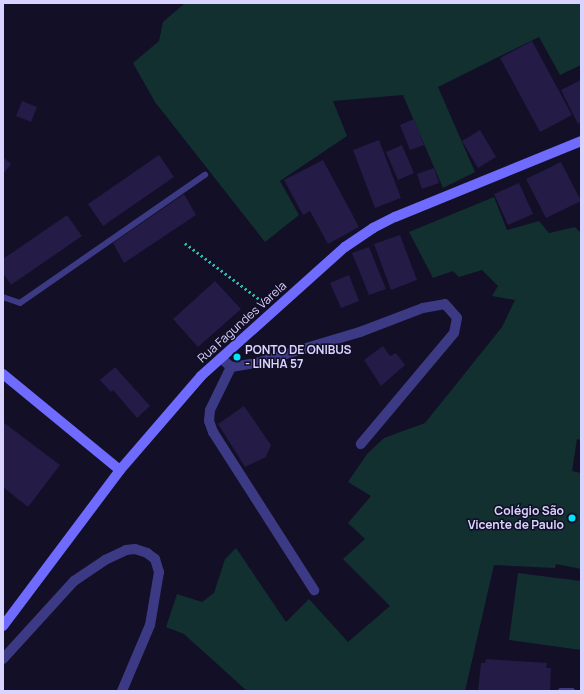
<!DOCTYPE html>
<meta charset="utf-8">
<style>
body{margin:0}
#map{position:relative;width:584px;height:694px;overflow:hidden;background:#130f26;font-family:Manrope,sans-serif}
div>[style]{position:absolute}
.green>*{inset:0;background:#12302f}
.building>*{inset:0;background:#241b47}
.path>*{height:2.5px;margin-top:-1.25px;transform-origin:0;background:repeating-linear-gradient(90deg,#2fb8b0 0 2px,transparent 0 5px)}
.lane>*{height:5.5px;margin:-2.75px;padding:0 2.75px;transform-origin:2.75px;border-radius:2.75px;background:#3d3a85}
.street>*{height:10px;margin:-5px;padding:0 5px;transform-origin:5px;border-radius:5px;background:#3d3a85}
.secondary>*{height:10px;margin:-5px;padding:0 5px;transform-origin:5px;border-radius:5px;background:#6f6bff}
.dots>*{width:11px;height:11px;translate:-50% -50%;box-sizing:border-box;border:2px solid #130f26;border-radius:50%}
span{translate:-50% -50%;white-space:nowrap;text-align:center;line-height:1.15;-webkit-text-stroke:3px #130f26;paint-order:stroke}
.street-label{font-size:12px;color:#d9d4ff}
.poi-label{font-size:12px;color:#d9d4ff;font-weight:700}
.left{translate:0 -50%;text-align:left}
.right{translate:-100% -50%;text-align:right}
.frame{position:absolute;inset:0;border:4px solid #d9d4ff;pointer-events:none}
</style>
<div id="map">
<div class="green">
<div style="clip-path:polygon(185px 3px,581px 3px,581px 65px,560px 75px,539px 37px,438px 87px,475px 172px,443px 188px,403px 95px,333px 101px,347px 136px,280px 181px,299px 215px,265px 242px,155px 102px,133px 63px,159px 41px,163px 22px)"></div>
<div style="clip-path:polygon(494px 197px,507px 230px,539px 221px,549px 233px,575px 227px,581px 233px,581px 440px,577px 439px,572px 471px,581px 473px,581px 569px,556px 564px,555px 568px,494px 565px,465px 691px,247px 691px,184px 634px,166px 627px,177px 594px,202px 602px,214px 593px,225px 559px,236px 548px,286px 622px,309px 599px,348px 642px,390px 606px,343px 559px,365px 539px,348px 523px,371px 496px,348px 482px,367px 454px,384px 438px,425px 423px,502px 327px,515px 300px,492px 296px,498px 286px,482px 270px,459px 277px,453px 271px,433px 278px,409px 232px)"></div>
<div style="clip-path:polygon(518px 573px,581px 581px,581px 650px,509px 640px)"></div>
</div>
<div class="building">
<div style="clip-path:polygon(532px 41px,572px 115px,540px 132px,500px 58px)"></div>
<div style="clip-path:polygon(581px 80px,581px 122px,578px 124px,561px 90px)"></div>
<div style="clip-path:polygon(22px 101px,37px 107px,31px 122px,16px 116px)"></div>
<div style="clip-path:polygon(414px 119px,424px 145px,410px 150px,400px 125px)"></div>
<div style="clip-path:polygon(480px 130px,496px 157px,478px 168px,462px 141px)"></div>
<div style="clip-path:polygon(379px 140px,401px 198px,375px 208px,353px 150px)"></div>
<div style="clip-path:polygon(402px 145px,414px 173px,398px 180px,386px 152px)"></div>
<div style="clip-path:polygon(159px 155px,174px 177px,103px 226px,88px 204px)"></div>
<div style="clip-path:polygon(3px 157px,11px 164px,3px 174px)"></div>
<div style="clip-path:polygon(323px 160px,359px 227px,328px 244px,310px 211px,303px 215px,284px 180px)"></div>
<div style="clip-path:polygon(561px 162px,581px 201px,546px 218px,526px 179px)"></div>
<div style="clip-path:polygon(434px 168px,439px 183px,422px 189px,417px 174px)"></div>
<div style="clip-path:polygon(519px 183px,533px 214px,508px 225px,494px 194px)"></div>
<div style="clip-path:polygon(184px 194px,196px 215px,124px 263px,113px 243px)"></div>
<div style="clip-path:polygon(67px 215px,82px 236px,11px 285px,3px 273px,3px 259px)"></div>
<div style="clip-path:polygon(400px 235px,417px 280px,391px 290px,374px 244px)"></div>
<div style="clip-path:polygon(369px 247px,386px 289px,369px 295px,352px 253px)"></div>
<div style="clip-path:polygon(349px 275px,359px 301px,341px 308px,330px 283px)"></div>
<div style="clip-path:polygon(215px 281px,241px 309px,198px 347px,173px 319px)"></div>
<div style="clip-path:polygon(383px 346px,390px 356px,396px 353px,405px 365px,381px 386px,364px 360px)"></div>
<div style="clip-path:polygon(115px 367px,150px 406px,137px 418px,113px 390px,111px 392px,100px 380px)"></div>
<div style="clip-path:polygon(244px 406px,271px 445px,266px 457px,245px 467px,218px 424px)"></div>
<div style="clip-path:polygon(3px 422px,60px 465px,28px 507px,3px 487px)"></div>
<div style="clip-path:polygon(486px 659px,547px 663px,546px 668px,551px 668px,550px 691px,478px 691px,481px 663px,485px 663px)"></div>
</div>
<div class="path">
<div style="left:185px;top:243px;width:101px;rotate:37deg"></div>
</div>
<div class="lane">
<div style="left:3px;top:297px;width:18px;rotate:19deg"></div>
<div style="left:20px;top:303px;width:225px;rotate:-34.7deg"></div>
<div style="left:561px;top:691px;width:11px"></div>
</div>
<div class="street">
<div style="left:221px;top:358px;width:13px;rotate:42deg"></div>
<div style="left:231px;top:367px;width:25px;rotate:-9deg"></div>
<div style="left:256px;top:363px;width:109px;rotate:-16.6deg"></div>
<div style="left:360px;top:332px;width:67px;rotate:-20.9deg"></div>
<div style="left:423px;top:308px;width:22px;rotate:-10deg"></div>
<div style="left:445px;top:304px;width:18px;rotate:49deg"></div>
<div style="left:457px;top:318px;width:15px;rotate:101deg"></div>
<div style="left:454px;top:333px;width:145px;rotate:130deg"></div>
<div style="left:231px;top:367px;width:48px;rotate:116deg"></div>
<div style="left:210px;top:410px;width:11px;rotate:95deg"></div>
<div style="left:209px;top:421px;width:12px;rotate:70deg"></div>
<div style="left:213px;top:432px;width:188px;rotate:57.4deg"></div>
<div style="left:3px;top:659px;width:105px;rotate:-47.7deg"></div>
<div style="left:74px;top:581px;width:37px;rotate:-34deg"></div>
<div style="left:105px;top:560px;width:23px;rotate:-25deg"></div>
<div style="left:126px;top:550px;width:9px;rotate:-6deg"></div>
<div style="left:135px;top:549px;width:13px;rotate:18deg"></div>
<div style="left:147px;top:553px;width:10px;rotate:37deg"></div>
<div style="left:155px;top:559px;width:14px;rotate:73deg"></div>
<div style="left:159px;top:572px;width:54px;rotate:99.6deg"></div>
<div style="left:150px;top:625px;width:72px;rotate:113deg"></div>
</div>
<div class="secondary">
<div style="left:3px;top:374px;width:151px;rotate:39.4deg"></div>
<div style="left:3px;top:626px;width:195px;rotate:-53.1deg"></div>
<div style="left:120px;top:470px;width:124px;rotate:-49.2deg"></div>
<div style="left:201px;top:376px;width:193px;rotate:-41.9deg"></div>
<div style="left:345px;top:247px;width:34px;rotate:-34deg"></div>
<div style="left:373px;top:228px;width:25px;rotate:-27deg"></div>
<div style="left:395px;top:217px;width:201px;rotate:-22.2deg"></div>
</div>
<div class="dots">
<div style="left:237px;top:357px;background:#00e5ff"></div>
<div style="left:572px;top:518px;background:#00e5ff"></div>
</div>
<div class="street-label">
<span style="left:242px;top:322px;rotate:-42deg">Rua Fagundes Varela</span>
</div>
<div class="poi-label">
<span class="left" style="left:245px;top:357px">PONTO DE ONIBUS<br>- LINHA 57</span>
<span class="right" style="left:564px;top:518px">Colégio São<br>Vicente de Paulo</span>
</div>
<div class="frame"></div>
</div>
